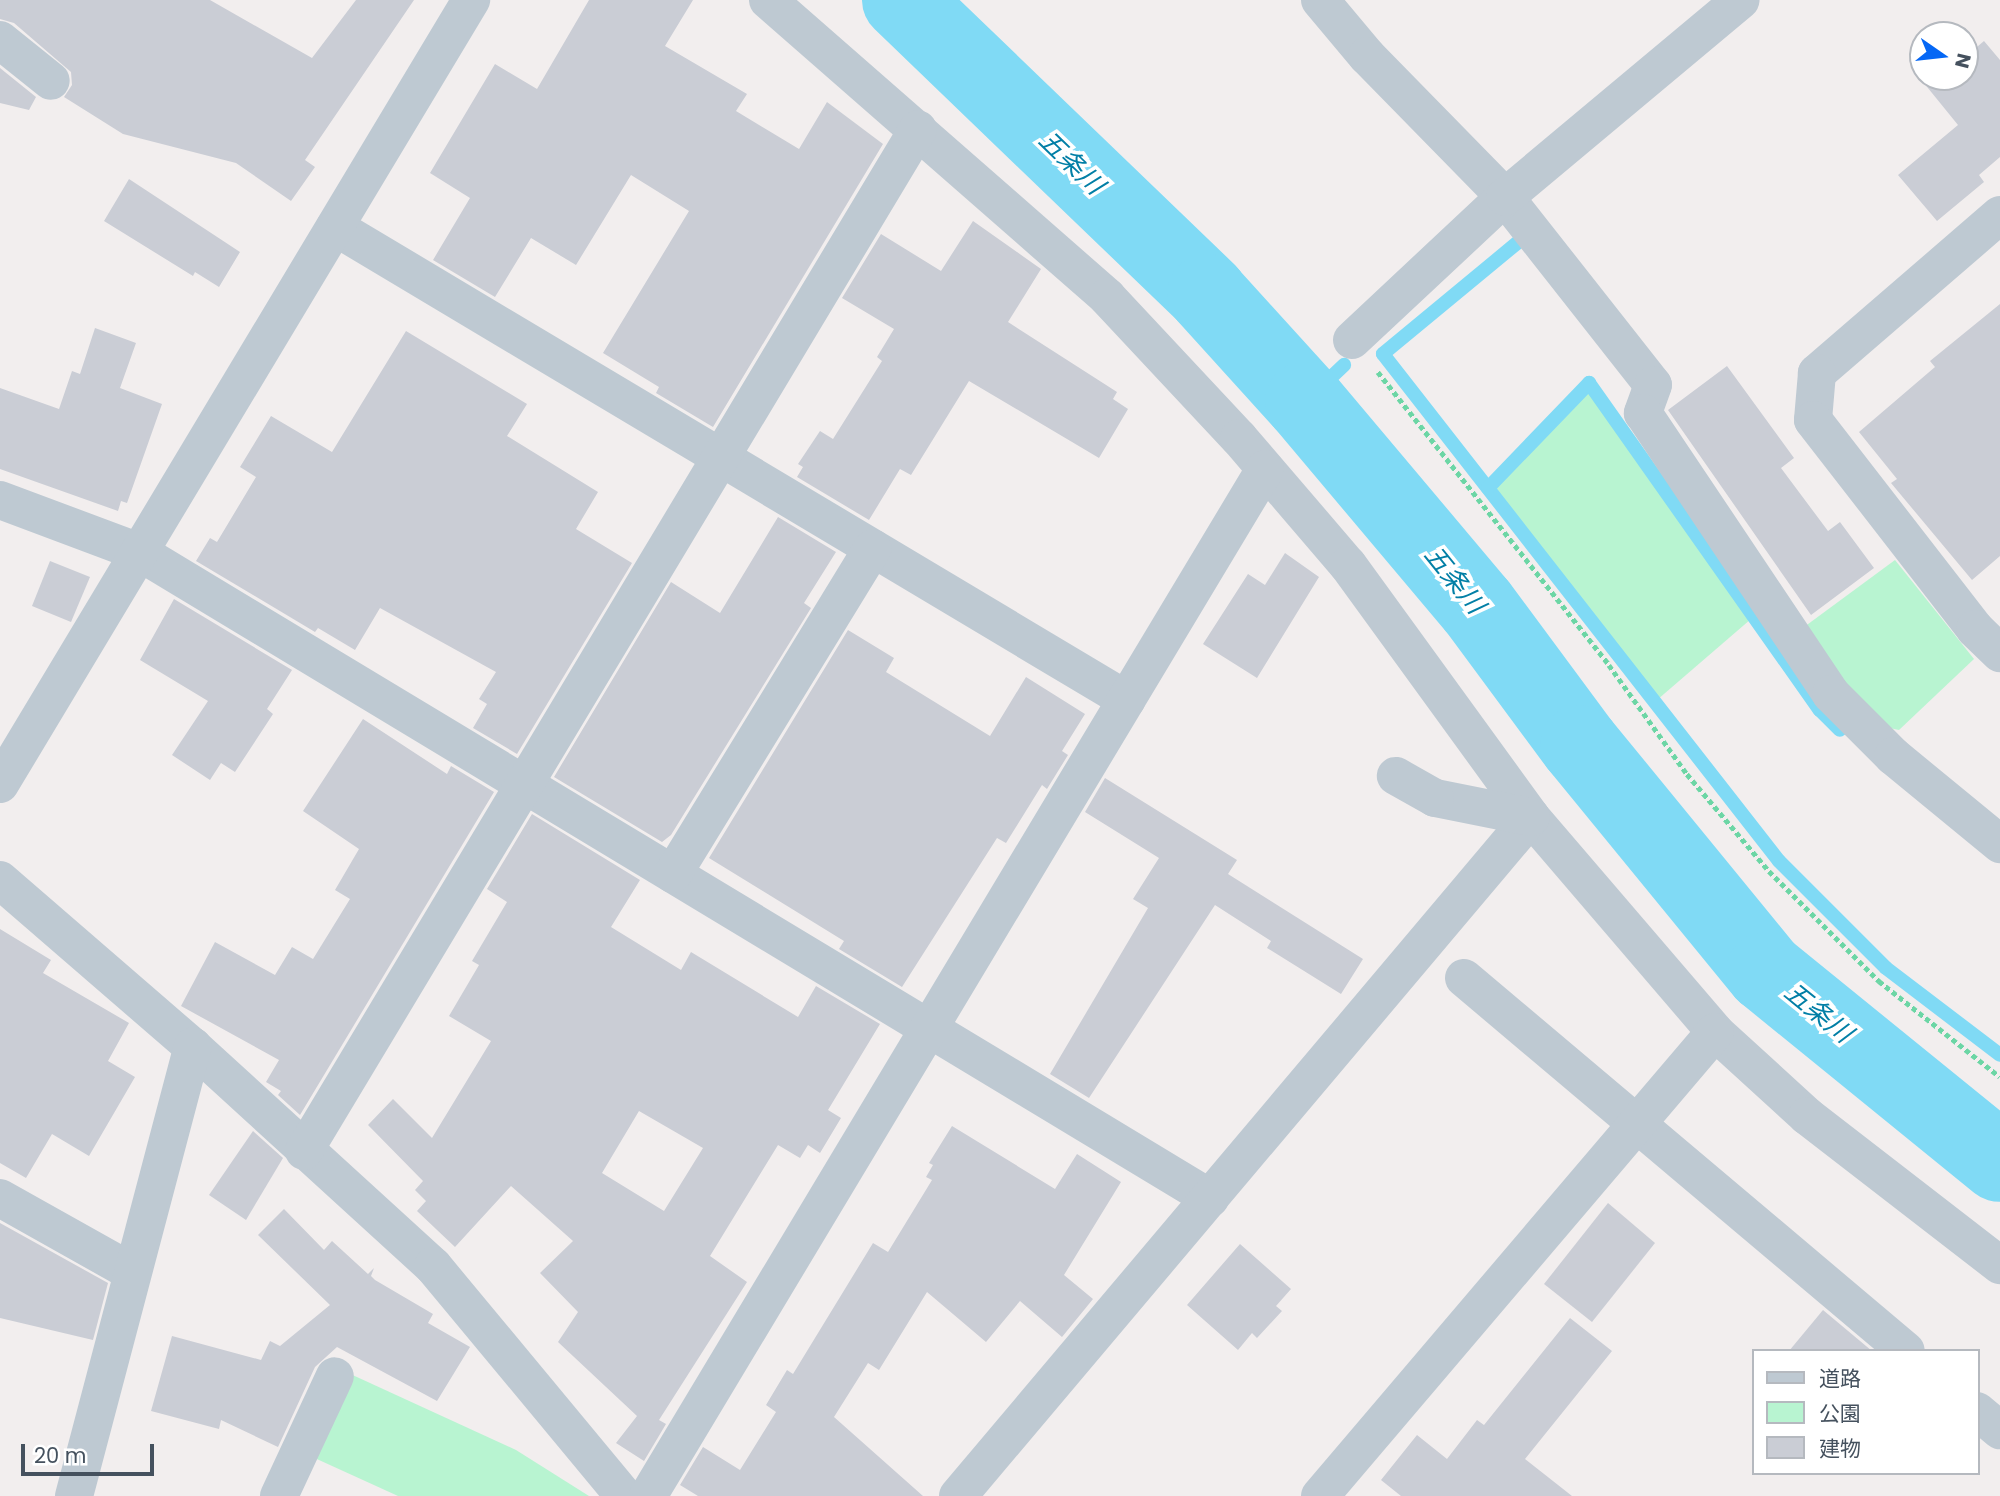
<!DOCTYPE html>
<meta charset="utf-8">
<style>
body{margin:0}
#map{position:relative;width:2000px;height:1496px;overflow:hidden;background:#f2eeee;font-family:Poppins,"Noto Sans JP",sans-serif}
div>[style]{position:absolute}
.green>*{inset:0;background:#b8f4d1}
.stream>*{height:14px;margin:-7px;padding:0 7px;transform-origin:7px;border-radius:7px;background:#80daf5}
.river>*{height:80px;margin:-40px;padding:0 40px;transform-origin:40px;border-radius:40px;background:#80daf5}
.building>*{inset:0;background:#cacdd5}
.path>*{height:4.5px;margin-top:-2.25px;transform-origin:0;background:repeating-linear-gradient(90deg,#6cd6a5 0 5px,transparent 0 8.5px)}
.minor>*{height:38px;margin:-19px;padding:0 19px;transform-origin:19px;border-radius:19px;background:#bec9d2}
span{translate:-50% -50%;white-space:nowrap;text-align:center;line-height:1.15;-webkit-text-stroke:7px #fff;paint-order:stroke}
.water-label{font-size:26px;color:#027fa6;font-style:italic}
.legend{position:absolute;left:1752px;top:1349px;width:228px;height:126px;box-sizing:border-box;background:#fff;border:2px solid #b5b9bf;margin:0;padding:9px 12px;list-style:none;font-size:21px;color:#45515e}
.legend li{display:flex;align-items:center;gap:14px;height:35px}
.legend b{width:35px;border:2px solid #b5b9bf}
.north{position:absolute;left:1909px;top:21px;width:70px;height:70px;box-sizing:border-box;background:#fff;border:2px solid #b5b9bf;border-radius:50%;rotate:104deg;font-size:19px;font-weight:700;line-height:28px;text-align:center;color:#45515e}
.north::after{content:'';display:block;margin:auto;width:24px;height:32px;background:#0567f5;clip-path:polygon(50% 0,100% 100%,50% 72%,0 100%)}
.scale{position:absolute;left:21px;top:1444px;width:133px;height:32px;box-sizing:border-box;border:4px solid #45515e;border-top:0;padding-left:9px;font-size:21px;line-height:24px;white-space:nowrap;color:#45515e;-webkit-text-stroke:5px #fff;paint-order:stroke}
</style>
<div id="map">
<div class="green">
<div style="clip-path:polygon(1589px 389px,1751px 619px,1657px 700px,1494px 489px)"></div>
<div style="clip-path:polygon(1895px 560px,1974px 659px,1899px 730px,1880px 726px,1800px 630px)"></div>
<div style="clip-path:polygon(346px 1372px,516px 1450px,589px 1496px,398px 1496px,308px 1455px)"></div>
</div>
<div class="stream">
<div style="left:1517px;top:243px;width:174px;rotate:140.4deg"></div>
<div style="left:1383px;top:354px;width:643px;rotate:52.01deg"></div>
<div style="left:1779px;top:861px;width:151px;rotate:45deg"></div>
<div style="left:1886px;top:968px;width:143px;rotate:37.3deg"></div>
<div style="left:1305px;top:402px;width:54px;rotate:-43.5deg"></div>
<div style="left:1488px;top:488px;width:146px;rotate:-46.1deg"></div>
<div style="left:1589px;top:383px;width:400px;rotate:54.8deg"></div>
<div style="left:1820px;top:710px;width:28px;rotate:45deg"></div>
</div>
<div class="river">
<div style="left:902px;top:0;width:424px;rotate:43.9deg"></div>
<div style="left:1207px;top:294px;width:146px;rotate:47.8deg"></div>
<div style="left:1305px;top:402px;width:267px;rotate:49.9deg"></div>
<div style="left:1477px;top:606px;width:173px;rotate:53.5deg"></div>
<div style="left:1580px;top:745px;width:293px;rotate:50.7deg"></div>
<div style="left:1766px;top:972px;width:301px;rotate:39.1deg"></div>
</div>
<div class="building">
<div style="clip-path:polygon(0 0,210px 0,312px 58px,356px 0,414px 0,305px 160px,315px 167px,291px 201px,236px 163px,123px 134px,64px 97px,72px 85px,71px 72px,14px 23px,0 19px)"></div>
<div style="clip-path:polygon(589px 0,693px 0,665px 46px,747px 94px,736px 111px,799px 149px,827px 102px,883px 144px,713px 427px,656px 393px,659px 387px,603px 353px,689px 211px,631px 175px,576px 265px,531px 238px,495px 297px,433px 260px,470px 198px,430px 173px,495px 64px,537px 89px)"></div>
<div style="clip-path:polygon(1984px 41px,2000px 60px,2000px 157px,1979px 175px,1984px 182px,1937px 221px,1898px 175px,1958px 125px,1919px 77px,1965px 77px,1965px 57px)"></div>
<div style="clip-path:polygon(0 68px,36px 97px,29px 110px,0 103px)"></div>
<div style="clip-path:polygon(129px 179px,240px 252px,219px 287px,195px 272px,193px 276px,104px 221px)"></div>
<div style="clip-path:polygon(973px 221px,1041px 269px,1008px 322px,1117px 392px,1113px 399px,1128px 409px,1099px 458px,969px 381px,911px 475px,900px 469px,869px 520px,797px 477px,803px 467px,798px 464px,820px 431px,833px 439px,882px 361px,877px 357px,894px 329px,842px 298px,881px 234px,941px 271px)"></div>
<div style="clip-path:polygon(2000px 304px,2000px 556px,1972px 580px,1891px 483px,1897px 479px,1859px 432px,1935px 367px,1930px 361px)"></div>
<div style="clip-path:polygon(95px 328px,136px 343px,120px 388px,162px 404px,127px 503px,121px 501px,118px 511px,0 469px,0 388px,59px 409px,72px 371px,80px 374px)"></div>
<div style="clip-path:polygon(406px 331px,527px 404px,507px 436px,598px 492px,576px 529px,632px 563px,517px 754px,473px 728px,487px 704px,479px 699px,496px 672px,380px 608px,355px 650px,318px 628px,315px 632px,196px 561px,210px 538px,217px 542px,256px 477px,240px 467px,271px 416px,332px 452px)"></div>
<div style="clip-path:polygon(1727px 366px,1794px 458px,1781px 468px,1828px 531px,1840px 522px,1874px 568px,1811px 615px,1668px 410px)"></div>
<div style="clip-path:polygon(778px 517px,836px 552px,804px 603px,811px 608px,671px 835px,662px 842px,554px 777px,671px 582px,720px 613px)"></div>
<div style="clip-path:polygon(1285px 553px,1319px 577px,1257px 678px,1203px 644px,1248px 574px,1265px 585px)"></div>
<div style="clip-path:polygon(50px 561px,90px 577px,71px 622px,32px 606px)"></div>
<div style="clip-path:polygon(174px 599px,292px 670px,267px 709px,273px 714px,235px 772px,221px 763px,210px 780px,172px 755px,208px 701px,140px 660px)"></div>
<div style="clip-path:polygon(848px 630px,894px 658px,886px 672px,990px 736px,1026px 677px,1085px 714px,1062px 751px,1068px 755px,1047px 789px,1042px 785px,1006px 843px,997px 838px,902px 987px,839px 949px,844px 941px,709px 858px)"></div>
<div style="clip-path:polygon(363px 719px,447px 774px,451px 766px,494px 792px,300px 1115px,278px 1095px,281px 1091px,266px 1082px,279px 1060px,181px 1006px,215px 942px,275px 975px,292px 947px,313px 959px,350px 899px,335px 890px,359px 849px,303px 811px)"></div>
<div style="clip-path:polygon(1105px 778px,1237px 860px,1228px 874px,1363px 959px,1341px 994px,1267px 948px,1271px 941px,1215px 905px,1089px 1098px,1050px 1074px,1148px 908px,1133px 899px,1159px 858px,1085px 812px)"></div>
<div style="clip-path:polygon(evenodd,532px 814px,640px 880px,611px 927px,681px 970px,691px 952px,798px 1017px,816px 986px,880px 1024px,828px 1110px,841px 1118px,820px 1153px,808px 1145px,800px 1158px,778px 1145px,710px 1256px,747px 1282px,659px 1420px,666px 1424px,644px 1461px,616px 1443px,637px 1416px,558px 1342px,578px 1312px,540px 1273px,573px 1241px,511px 1186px,455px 1247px,417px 1211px,426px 1201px,415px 1190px,423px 1181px,368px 1125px,393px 1099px,432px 1138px,491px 1041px,449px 1016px,479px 965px,472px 961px,507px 902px,487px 889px,532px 814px,639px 1111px,703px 1148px,664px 1211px,602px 1173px,639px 1111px)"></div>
<div style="clip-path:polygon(0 929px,51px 960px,43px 973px,129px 1023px,108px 1061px,135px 1077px,89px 1156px,52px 1134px,26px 1178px,0 1163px)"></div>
<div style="clip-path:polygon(952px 1126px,1055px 1189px,1077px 1154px,1121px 1182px,1064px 1275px,1093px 1299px,1062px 1337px,1020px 1301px,986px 1342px,927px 1292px,879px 1370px,868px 1363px,834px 1417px,923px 1496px,698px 1496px,680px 1485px,703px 1447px,740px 1470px,776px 1412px,766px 1405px,787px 1370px,793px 1374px,873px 1243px,888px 1252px,932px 1180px,926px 1177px,933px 1165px,929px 1163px)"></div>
<div style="clip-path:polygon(253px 1131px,283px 1158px,246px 1220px,209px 1195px)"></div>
<div style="clip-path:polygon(1608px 1203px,1655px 1243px,1592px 1322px,1544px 1284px)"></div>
<div style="clip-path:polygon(284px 1209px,324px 1250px,332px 1241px,368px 1274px,374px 1268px,371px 1276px,375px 1280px,433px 1314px,428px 1323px,470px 1347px,437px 1401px,337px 1347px,315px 1367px,278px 1447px,221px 1420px,219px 1429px,151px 1411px,172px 1336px,261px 1360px,270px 1341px,280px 1346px,330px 1305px,258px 1235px)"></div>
<div style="clip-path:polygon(0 1223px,108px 1283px,93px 1340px,0 1318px)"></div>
<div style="clip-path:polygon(1240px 1244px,1291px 1289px,1276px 1306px,1282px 1311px,1257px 1338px,1252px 1333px,1238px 1350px,1187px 1305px)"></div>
<div style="clip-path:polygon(1823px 1310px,1872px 1351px,1789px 1351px)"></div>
<div style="clip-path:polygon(1570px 1318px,1612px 1351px,1525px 1459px,1572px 1496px,1401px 1496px,1381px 1480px,1417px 1435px,1447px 1459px,1477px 1420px,1484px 1425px)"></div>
</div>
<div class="path">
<div style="left:1378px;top:372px;width:373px;rotate:51.7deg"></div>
<div style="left:1609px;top:665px;width:134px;rotate:54.4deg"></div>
<div style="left:1687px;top:774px;width:127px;rotate:49.8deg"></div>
<div style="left:1769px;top:871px;width:156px;rotate:45deg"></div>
<div style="left:1879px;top:981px;width:154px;rotate:38.4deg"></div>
</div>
<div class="minor">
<div style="left:768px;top:0;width:451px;rotate:41.2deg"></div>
<div style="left:1107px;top:297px;width:193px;rotate:46.9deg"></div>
<div style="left:1239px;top:438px;width:167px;rotate:49.4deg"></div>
<div style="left:1348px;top:565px;width:311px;rotate:54deg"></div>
<div style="left:1531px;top:817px;width:283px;rotate:49.4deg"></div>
<div style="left:1715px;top:1032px;width:125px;rotate:42.4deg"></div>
<div style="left:1807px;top:1116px;width:244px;rotate:37.7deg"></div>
<div style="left:1320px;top:0;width:73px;rotate:50deg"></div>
<div style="left:1367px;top:56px;width:197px;rotate:45.6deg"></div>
<div style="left:1505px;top:197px;width:239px;rotate:51.8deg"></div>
<div style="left:1653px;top:385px;width:30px;rotate:110deg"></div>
<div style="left:1643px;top:413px;width:338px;rotate:56.2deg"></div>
<div style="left:1831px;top:694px;width:88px;rotate:45deg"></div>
<div style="left:1893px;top:756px;width:139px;rotate:39.4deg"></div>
<div style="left:0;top:40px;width:65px;rotate:38.8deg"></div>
<div style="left:2000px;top:215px;width:242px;rotate:139.2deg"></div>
<div style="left:1817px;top:373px;width:47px;rotate:94.9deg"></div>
<div style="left:1813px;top:420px;width:264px;rotate:52.2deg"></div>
<div style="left:1975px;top:629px;width:35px;rotate:44deg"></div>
<div style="left:335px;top:227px;width:922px;rotate:30.85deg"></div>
<div style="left:1352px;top:340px;width:209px;rotate:-43.1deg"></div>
<div style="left:1505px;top:197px;width:307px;rotate:-39.9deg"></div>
<div style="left:0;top:500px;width:148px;rotate:20.5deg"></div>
<div style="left:139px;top:552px;width:1251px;rotate:31.1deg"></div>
<div style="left:0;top:784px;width:915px;rotate:-59deg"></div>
<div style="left:673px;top:874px;width:382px;rotate:-58.5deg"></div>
<div style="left:0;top:880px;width:255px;rotate:40.9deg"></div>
<div style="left:193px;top:1047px;width:325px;rotate:42.4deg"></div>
<div style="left:433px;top:1266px;width:299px;rotate:50.3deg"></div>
<div style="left:1464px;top:978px;width:578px;rotate:40.16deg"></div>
<div style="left:304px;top:1151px;width:1192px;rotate:-59deg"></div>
<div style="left:0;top:1198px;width:151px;rotate:29.3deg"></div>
<div style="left:1977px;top:1411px;width:30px;rotate:40deg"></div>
<div style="left:74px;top:1496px;width:465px;rotate:-75.2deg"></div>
<div style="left:279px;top:1496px;width:132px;rotate:-65deg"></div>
<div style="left:648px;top:1496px;width:1198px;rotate:-59deg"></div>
<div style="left:958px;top:1496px;width:888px;rotate:-49.84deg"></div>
<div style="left:1531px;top:817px;width:98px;rotate:-168.8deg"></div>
<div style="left:1435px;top:798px;width:45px;rotate:-150.6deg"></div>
<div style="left:1320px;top:1496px;width:609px;rotate:-49.59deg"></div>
</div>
<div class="water-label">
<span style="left:1071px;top:163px;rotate:44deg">五条川</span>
<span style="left:1454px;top:580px;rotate:51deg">五条川</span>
<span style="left:1818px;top:1013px;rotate:39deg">五条川</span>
</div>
<ul class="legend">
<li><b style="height:9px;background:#bec9d2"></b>道路</li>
<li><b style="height:19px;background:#b8f4d1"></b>公園</li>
<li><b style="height:19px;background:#cacdd5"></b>建物</li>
</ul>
<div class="north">N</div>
<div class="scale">20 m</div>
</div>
